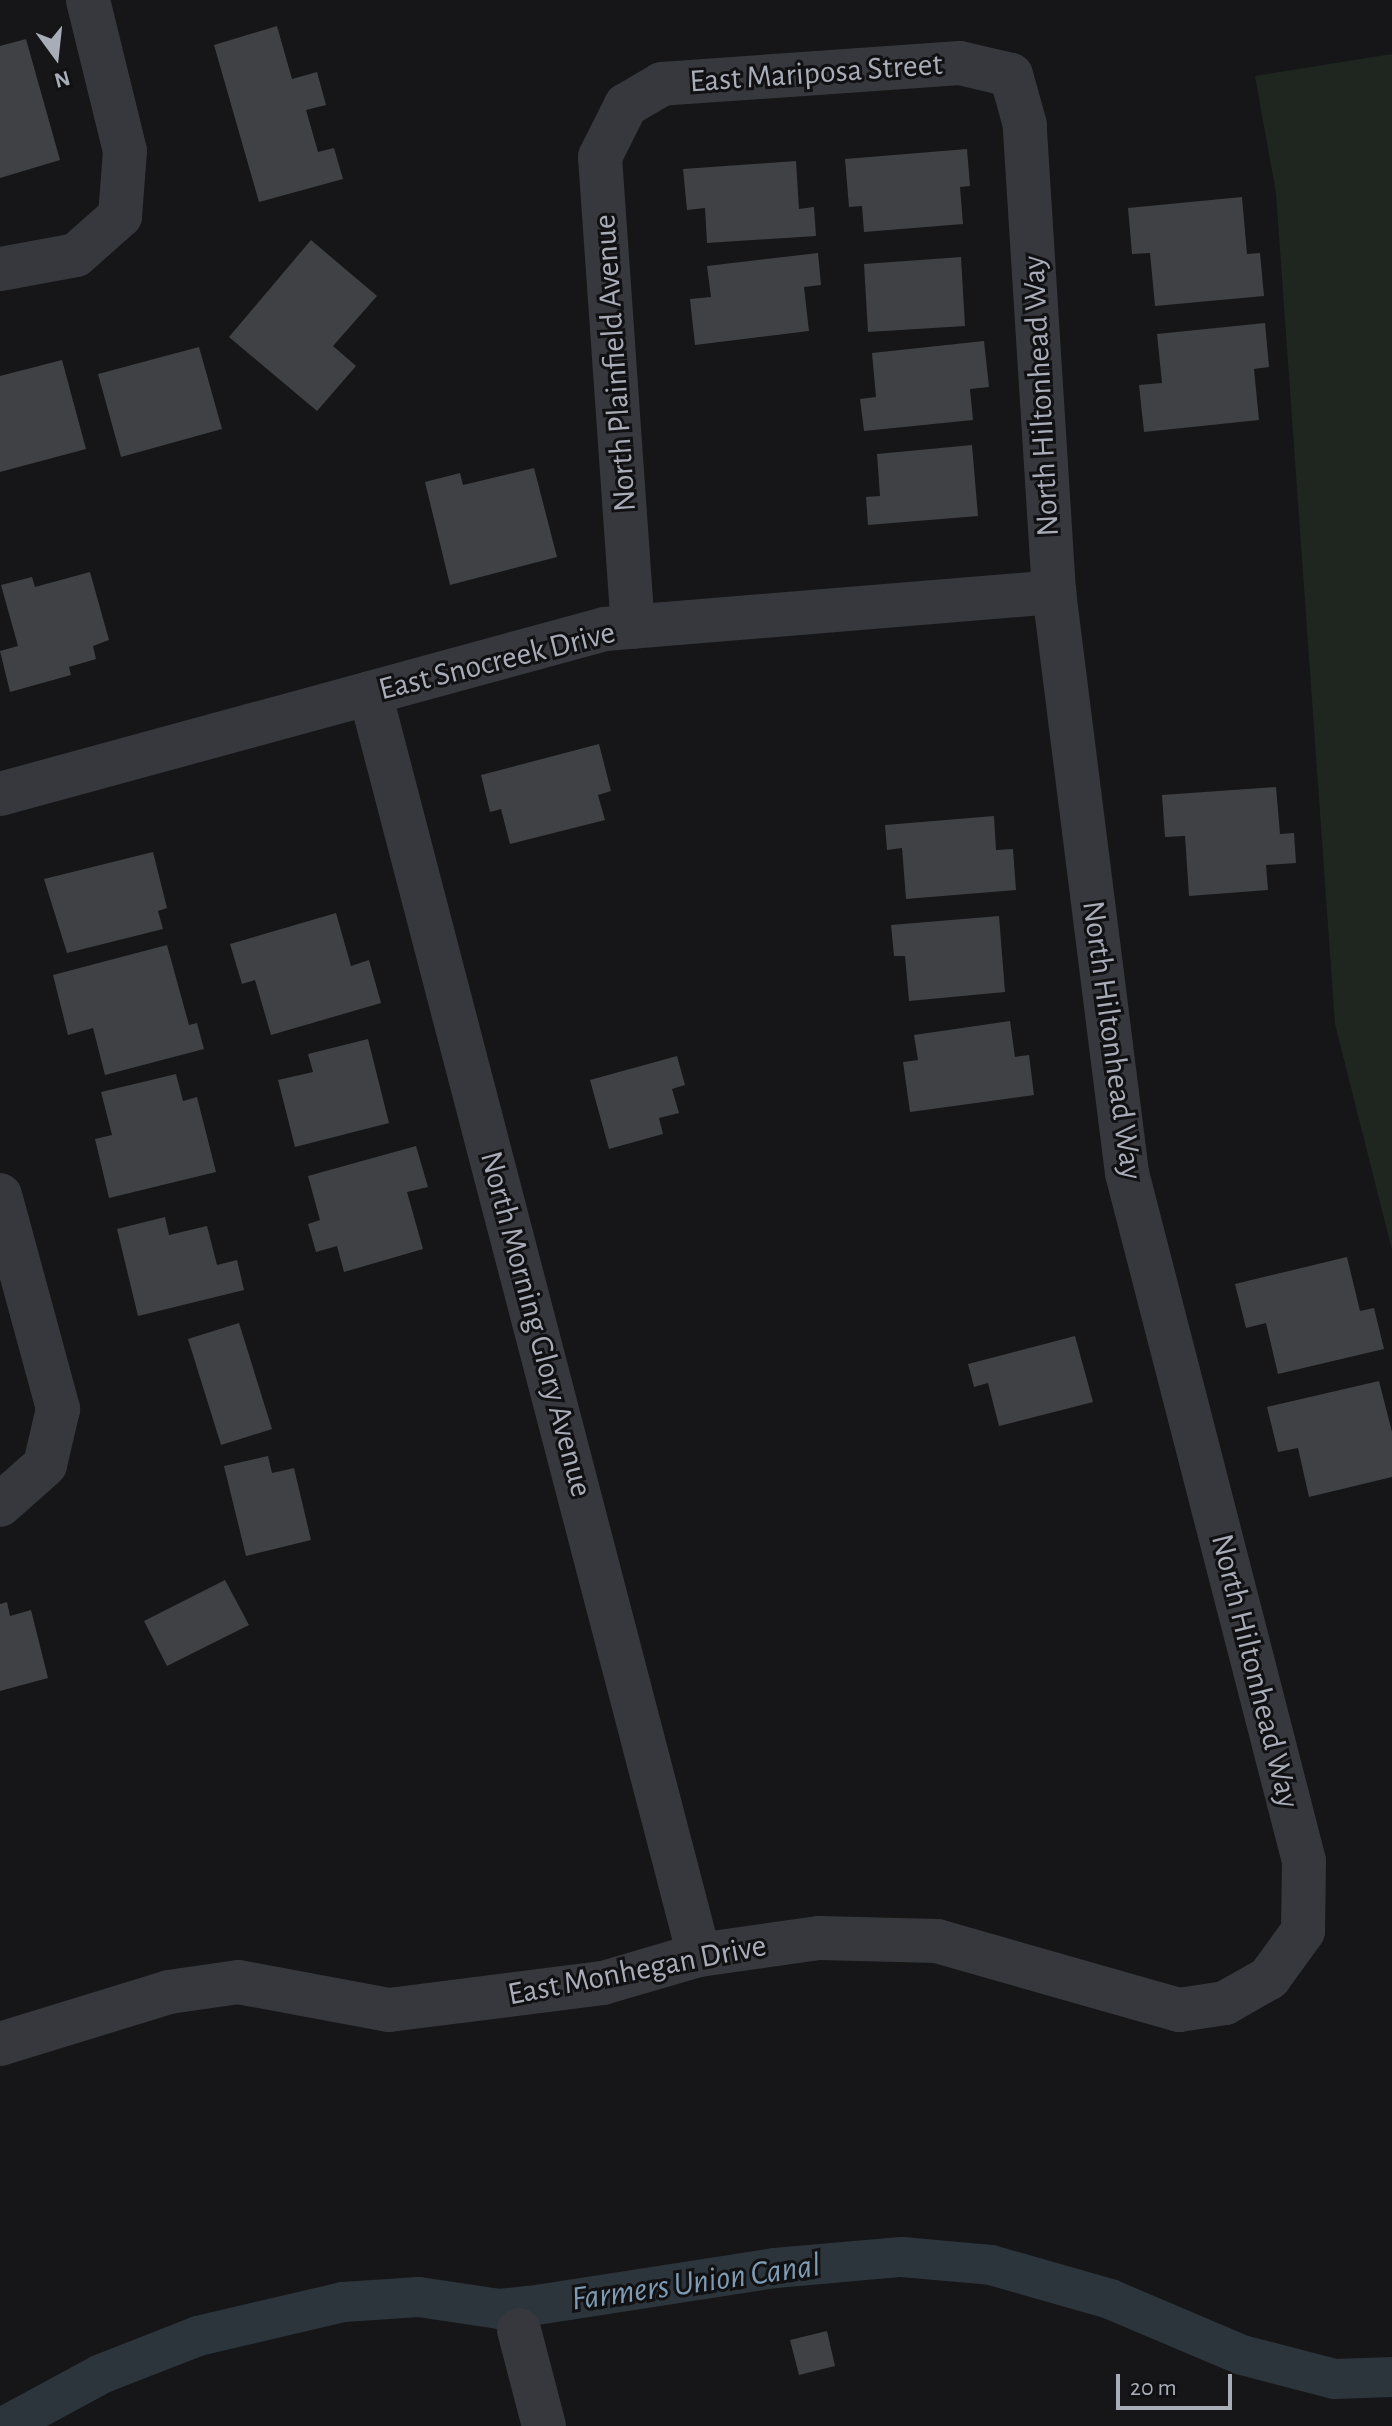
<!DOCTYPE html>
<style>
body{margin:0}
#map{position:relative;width:1392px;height:2426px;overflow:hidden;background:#161618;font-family:"Alegreya Sans",sans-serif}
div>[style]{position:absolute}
.green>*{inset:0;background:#1e261f}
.canal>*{height:40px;margin:-20px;padding:0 20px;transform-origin:20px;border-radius:20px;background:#2c353c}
.building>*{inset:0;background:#404145}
.minor>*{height:44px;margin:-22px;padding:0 22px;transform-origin:22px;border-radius:22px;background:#37383d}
span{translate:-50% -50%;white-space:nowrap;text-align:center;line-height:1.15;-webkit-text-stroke:6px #111113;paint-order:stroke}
.street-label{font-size:32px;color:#a8adb8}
.water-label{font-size:34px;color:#7f9bb3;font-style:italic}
.north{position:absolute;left:16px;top:16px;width:80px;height:80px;-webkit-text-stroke:6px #111113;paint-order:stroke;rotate:165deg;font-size:22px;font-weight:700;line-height:32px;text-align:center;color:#a8adb8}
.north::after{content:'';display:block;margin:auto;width:28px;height:36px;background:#a8adb8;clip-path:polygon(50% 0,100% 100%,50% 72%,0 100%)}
.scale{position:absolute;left:1116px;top:2374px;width:116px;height:36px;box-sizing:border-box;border:4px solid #a8adb8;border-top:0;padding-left:10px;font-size:24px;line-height:28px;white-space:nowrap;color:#a8adb8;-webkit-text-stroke:6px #111113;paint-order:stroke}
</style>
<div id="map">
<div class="green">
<div style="clip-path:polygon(1392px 54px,1392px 1250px,1335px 1024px,1276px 193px,1255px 76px)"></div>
</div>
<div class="canal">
<div style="left:5px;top:2426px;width:109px;rotate:-28.4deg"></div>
<div style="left:101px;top:2374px;width:104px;rotate:-21.4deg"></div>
<div style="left:198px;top:2336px;width:149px;rotate:-13.2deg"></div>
<div style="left:343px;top:2302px;width:76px;rotate:-3.8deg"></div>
<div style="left:419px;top:2297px;width:81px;rotate:8.5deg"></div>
<div style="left:499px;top:2309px;width:31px;rotate:-6deg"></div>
<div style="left:530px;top:2306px;width:248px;rotate:-8.8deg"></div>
<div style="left:775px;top:2268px;width:127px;rotate:-5deg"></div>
<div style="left:902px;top:2257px;width:89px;rotate:5.1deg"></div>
<div style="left:991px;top:2265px;width:124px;rotate:15.9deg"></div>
<div style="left:1110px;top:2299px;width:143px;rotate:23deg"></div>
<div style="left:1242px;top:2355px;width:96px;rotate:14.5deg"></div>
<div style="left:1335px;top:2379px;width:57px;rotate:-2deg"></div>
</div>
<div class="building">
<div style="clip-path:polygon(277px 26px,292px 79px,317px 72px,326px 105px,306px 110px,318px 152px,334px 148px,343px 179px,259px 202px,214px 45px)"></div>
<div style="clip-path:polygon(26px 39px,60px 160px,0 178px,0 46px)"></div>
<div style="clip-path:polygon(967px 149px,970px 186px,960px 187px,963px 224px,864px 232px,862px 206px,849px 207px,845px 159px)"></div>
<div style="clip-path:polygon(796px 161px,799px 209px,814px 207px,816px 236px,707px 243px,705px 208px,687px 210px,683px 169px)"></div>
<div style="clip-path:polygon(1242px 197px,1247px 254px,1260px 253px,1264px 296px,1155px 306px,1150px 253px,1132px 254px,1128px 208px)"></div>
<div style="clip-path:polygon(311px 240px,377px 296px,333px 346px,356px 366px,317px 411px,229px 337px)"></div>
<div style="clip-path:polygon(818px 253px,821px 285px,804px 287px,809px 331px,695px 345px,690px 299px,711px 297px,707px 266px)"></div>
<div style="clip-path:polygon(961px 257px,965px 326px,868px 332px,864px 264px)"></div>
<div style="clip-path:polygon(1265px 323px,1269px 367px,1254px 369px,1259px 420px,1144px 432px,1139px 385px,1162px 383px,1157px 334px)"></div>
<div style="clip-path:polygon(984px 341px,989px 387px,970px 389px,973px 420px,864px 431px,860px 399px,876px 397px,872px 353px)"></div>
<div style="clip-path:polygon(199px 347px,222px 429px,121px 457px,98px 374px)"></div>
<div style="clip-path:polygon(62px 360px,86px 449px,0 472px,0 376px)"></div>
<div style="clip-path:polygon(972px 445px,978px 516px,868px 525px,866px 497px,880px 496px,877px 454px)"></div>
<div style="clip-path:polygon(534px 468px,557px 557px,450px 585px,425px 482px,460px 473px,463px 485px)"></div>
<div style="clip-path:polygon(90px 572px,109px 640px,93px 646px,96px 659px,69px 667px,71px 675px,10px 692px,0 651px,18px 646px,1px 585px,32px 577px,35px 587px)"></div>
<div style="clip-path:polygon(599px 744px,611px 791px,598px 795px,605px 820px,510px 844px,501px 809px,490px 812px,481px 775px)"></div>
<div style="clip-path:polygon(1276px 787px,1280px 834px,1294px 833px,1296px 863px,1266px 865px,1268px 890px,1189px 896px,1185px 836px,1165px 837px,1162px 795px)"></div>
<div style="clip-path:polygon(994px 816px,996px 850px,1013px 849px,1016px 890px,906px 899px,902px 848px,887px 850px,885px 825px)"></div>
<div style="clip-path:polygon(153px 852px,167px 908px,158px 911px,163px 929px,67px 953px,44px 879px)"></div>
<div style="clip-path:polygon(336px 913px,351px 966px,369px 960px,381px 1003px,271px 1035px,255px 980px,242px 984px,230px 944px)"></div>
<div style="clip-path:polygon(999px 916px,1005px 992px,909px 1001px,905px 956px,894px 956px,891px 925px)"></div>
<div style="clip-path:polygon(167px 945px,189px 1025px,197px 1023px,204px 1049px,105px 1075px,93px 1028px,68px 1035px,53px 975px)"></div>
<div style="clip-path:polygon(1010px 1021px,1015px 1057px,1029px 1055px,1034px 1095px,910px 1112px,903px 1062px,918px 1060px,914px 1035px)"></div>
<div style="clip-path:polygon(368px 1039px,389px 1123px,295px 1147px,278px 1080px,313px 1072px,308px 1054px)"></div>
<div style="clip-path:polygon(677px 1056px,685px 1085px,672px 1089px,679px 1113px,659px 1118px,663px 1134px,609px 1149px,590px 1080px)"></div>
<div style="clip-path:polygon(176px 1074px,183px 1101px,197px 1097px,216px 1172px,109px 1198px,95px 1139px,112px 1135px,101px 1092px)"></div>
<div style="clip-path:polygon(416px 1146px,428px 1187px,407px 1192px,423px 1249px,344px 1272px,337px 1246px,316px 1252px,308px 1224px,320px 1220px,308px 1176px)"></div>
<div style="clip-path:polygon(165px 1217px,169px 1235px,207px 1226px,217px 1265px,237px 1260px,244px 1290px,138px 1316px,117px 1229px)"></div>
<div style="clip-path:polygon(1347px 1257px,1360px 1311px,1374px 1308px,1384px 1349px,1278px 1374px,1266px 1323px,1246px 1328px,1235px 1284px)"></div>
<div style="clip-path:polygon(239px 1323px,272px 1429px,221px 1445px,188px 1339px)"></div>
<div style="clip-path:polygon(1075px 1336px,1093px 1402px,999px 1426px,988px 1383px,974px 1387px,968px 1364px)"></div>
<div style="clip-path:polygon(1379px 1381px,1392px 1432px,1392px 1477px,1309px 1497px,1298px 1448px,1278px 1452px,1267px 1407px)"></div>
<div style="clip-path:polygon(268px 1456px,272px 1473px,294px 1468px,311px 1540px,246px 1556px,224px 1466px)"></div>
<div style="clip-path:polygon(225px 1580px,249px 1625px,167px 1666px,144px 1621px)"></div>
<div style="clip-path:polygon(7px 1602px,10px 1616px,31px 1610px,48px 1678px,0 1691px,0 1604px)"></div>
<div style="clip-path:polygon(827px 2331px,835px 2366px,799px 2375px,790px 2340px)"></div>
</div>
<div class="minor">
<div style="left:0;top:269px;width:77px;rotate:-10.4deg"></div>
<div style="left:76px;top:255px;width:59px;rotate:-41.6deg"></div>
<div style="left:120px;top:216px;width:65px;rotate:-85.6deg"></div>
<div style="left:125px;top:151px;width:155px;rotate:-103.8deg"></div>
<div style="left:370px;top:693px;width:1304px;rotate:75.39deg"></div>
<div style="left:0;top:794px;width:627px;rotate:-15.26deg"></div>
<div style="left:605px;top:629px;width:451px;rotate:-4.7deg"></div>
<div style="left:0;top:1195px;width:222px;rotate:74.8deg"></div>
<div style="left:58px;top:1409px;width:57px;rotate:103.1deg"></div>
<div style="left:45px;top:1465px;width:60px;rotate:138.4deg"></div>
<div style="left:0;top:2044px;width:177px;rotate:-17.1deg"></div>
<div style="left:169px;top:1992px;width:70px;rotate:-8.2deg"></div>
<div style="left:238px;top:1982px;width:154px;rotate:10.5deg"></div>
<div style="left:389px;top:2010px;width:216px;rotate:-7.2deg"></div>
<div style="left:603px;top:1983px;width:100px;rotate:-16.3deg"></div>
<div style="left:699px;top:1955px;width:121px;rotate:-8.1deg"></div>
<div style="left:819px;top:1938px;width:118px;rotate:1.5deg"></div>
<div style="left:937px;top:1941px;width:252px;rotate:15.9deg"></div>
<div style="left:1179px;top:2010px;width:47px;rotate:-8.7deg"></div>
<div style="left:1225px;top:2003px;width:51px;rotate:-29.6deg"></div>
<div style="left:1269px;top:1978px;width:58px;rotate:-54.1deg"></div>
<div style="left:1303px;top:1931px;width:70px;rotate:-89.2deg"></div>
<div style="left:1304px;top:1861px;width:710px;rotate:-104.43deg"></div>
<div style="left:1127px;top:1173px;width:586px;rotate:-97.16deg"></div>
<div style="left:1054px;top:592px;width:468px;rotate:-93.6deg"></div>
<div style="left:1025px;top:125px;width:52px;rotate:-105.6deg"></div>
<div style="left:1011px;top:75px;width:52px;rotate:-166.8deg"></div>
<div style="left:960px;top:63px;width:299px;rotate:176deg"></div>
<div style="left:662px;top:84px;width:42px;rotate:149.7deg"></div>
<div style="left:626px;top:105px;width:58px;rotate:116.6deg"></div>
<div style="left:600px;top:157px;width:471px;rotate:86deg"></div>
<div style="left:519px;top:2330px;width:99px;rotate:75.4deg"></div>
</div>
<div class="street-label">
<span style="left:816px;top:73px;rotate:-4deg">East Mariposa Street</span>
<span style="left:615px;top:363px;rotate:-94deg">North Plainfield Avenue</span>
<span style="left:1041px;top:396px;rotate:-93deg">North Hiltonhead Way</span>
<span style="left:497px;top:661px;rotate:-14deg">East Snocreek Drive</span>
<span style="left:1112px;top:1040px;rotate:82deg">North Hiltonhead Way</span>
<span style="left:536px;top:1324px;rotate:75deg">North Morning Glory Avenue</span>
<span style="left:1255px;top:1671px;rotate:76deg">North Hiltonhead Way</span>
<span style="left:637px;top:1970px;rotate:-11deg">East Monhegan Drive</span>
</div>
<div class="water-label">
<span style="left:696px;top:2283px;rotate:-8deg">Farmers Union Canal</span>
</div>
<div class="north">N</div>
<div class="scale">20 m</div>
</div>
